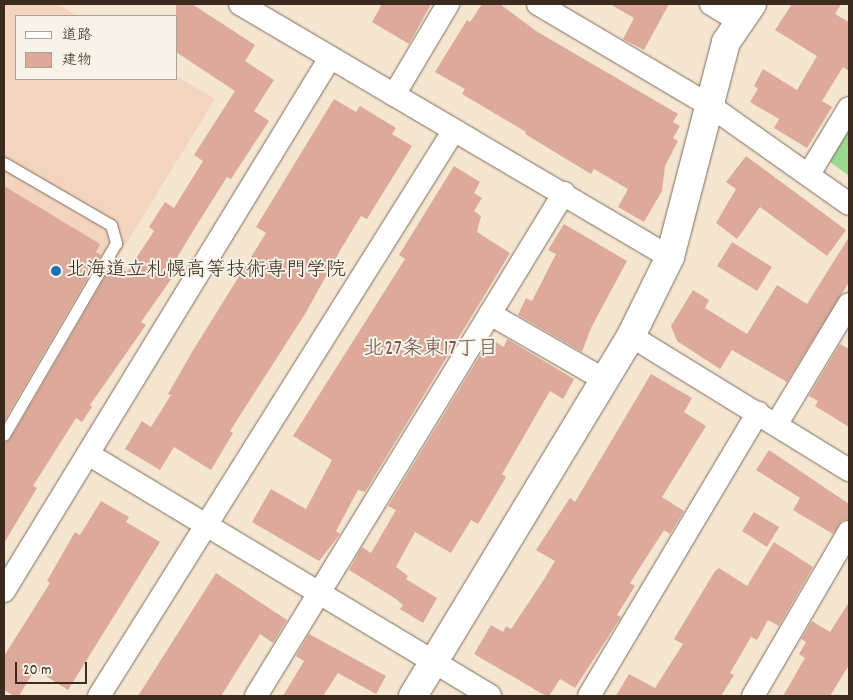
<!DOCTYPE html>
<meta charset="utf-8">
<style>
body{margin:0}
#map{position:relative;width:853px;height:700px;overflow:hidden;background:#f5e6d1;font-family:Dekko,"Klee One",sans-serif}
div>[style]{position:absolute}
.built>*{inset:0;background:#f3d4bf}
.green>*{inset:0;background:#9ad98f}
.building>*{inset:0;background:#dda99b}
.roads{filter:drop-shadow(0 0 1px #7c6c5d) drop-shadow(0 0 1px #7c6c5d)}
.service>*{height:11px;margin:-5.5px;padding:0 5.5px;transform-origin:5.5px;border-radius:5.5px;background:#fff}
.minor>*{height:22px;margin:-11px;padding:0 11px;transform-origin:11px;border-radius:11px;background:#fff}
.tertiary>*{height:28px;margin:-14px;padding:0 14px;transform-origin:14px;border-radius:14px;background:#fff}
.dots>*{width:14px;height:14px;translate:-50% -50%;box-sizing:border-box;border:2px solid #f7f3e8;border-radius:50%}
span{translate:-50% -50%;white-space:nowrap;text-align:center;line-height:1.15;-webkit-text-stroke:4px #f7f3e8;paint-order:stroke}
.poi-label{font-size:20px;color:#3b2a1e}
.left{translate:0 -50%;text-align:left}
.neighbourhood-label{font-size:21px;color:#74564a}
.frame{position:absolute;inset:0;border:5px solid #3b2a1e;pointer-events:none}
.legend{position:absolute;left:15px;top:15px;width:162px;height:65px;box-sizing:border-box;background:#f7f3e8;border:1px solid #aca397;margin:0;padding:6px 9px;list-style:none;font-size:15px;color:#3b2a1e}
.legend li{display:flex;align-items:center;gap:10px;height:25px}
.legend b{width:25px;border:1px solid #aca397}
.scale{position:absolute;left:15px;top:662px;width:72px;height:22px;box-sizing:border-box;border:2px solid #3b2a1e;border-top:0;padding-left:6px;font-size:15px;line-height:18px;white-space:nowrap;color:#3b2a1e;-webkit-text-stroke:4px #f7f3e8;paint-order:stroke}
</style>
<div id="map">
<div class="built">
<div style="clip-path:polygon(4px 4px,57px 4px,78px 16px,16px 16px,16px 79px,176px 79px,176px 76px,215px 99px,4px 443px)"></div>
</div>
<div class="green">
<div style="clip-path:polygon(849px 121px,849px 176px,825px 158px)"></div>
</div>
<div class="building">
<div style="clip-path:polygon(176px 4px,192px 4px,255px 45px,245px 61px,274px 80px,254px 111px,269px 121px,231px 179px,227px 177px,198px 223px,173px 264px,179px 268px,141px 322px,146px 325px,90px 405px,92px 407px,82px 422px,76px 418px,33px 486px,37px 488px,4px 543px,4px 442px,10px 439px,113px 263px,127px 272px,154px 231px,149px 227px,165px 202px,174px 208px,203px 161px,194px 155px,235px 91px,176px 52px)"></div>
<div style="clip-path:polygon(382px 4px,431px 4px,409px 44px,372px 22px)"></div>
<div style="clip-path:polygon(482px 4px,500px 4px,536px 31px,678px 114px,673px 122px,680px 126px,673px 138px,678px 141px,665px 166px,662px 191px,644px 222px,618px 207px,628px 189px,594px 169px,591px 174px,525px 134px,526px 132px,462px 94px,465px 89px,435px 72px,467px 20px,470px 22px)"></div>
<div style="clip-path:polygon(610px 4px,669px 4px,644px 50px,623px 39px,634px 18px)"></div>
<div style="clip-path:polygon(792px 4px,841px 4px,835px 14px,849px 22px,849px 71px,843px 67px,822px 101px,832px 107px,807px 148px,774px 128px,779px 119px,750px 102px,758px 89px,754px 86px,763px 69px,797px 90px,817px 56px,775px 30px)"></div>
<div style="clip-path:polygon(334px 99px,356px 112px,360px 106px,396px 128px,392px 134px,412px 146px,367px 219px,361px 216px,341px 249px,305px 314px,230px 431px,233px 433px,211px 470px,174px 447px,160px 470px,125px 449px,142px 421px,151px 427px,171px 395px,168px 394px,192px 352px,266px 233px,256px 227px)"></div>
<div style="clip-path:polygon(746px 156px,846px 230px,827px 256px,760px 207px,737px 239px,716px 223px,736px 189px,726px 182px)"></div>
<div style="clip-path:polygon(454px 166px,480px 182px,474px 193px,482px 198px,474px 211px,481px 216px,477px 232px,510px 253px,365px 492px,358px 490px,336px 531px,340px 534px,319px 561px,252px 522px,271px 489px,306px 509px,332px 460px,293px 436px,405px 259px,399px 255px)"></div>
<div style="clip-path:polygon(4px 186px,100px 244px,96px 252px,101px 255px,4px 421px)"></div>
<div style="clip-path:polygon(564px 224px,627px 261px,591px 328px,582px 352px,518px 315px,526px 298px,532px 301px,556px 254px,548px 250px)"></div>
<div style="clip-path:polygon(849px 237px,849px 282px,787px 382px,732px 350px,720px 369px,677px 341px,671px 326px,693px 290px,709px 300px,705px 308px,747px 334px,777px 285px,807px 304px)"></div>
<div style="clip-path:polygon(732px 242px,772px 267px,757px 291px,717px 266px)"></div>
<div style="clip-path:polygon(490px 339px,504px 347px,507px 339px,574px 379px,563px 399px,550px 391px,502px 474px,506px 477px,478px 524px,471px 520px,451px 553px,415px 532px,396px 567px,408px 576px,406px 579px,437px 598px,423px 623px,400px 609px,403px 605px,396px 599px,349px 570px,362px 547px,371px 553px,396px 510px,388px 506px)"></div>
<div style="clip-path:polygon(840px 344px,849px 349px,849px 427px,815px 406px,818px 401px,809px 396px)"></div>
<div style="clip-path:polygon(651px 374px,692px 398px,684px 412px,706px 426px,662px 497px,684px 511px,670px 534px,664px 530px,630px 583px,635px 586px,617px 615px,621px 617px,575px 688px,560px 679px,549px 696px,546px 696px,474px 654px,491px 625px,503px 632px,506px 626px,511px 629px,543px 581px,555px 561px,536px 550px,570px 498px,575px 502px)"></div>
<div style="clip-path:polygon(769px 450px,849px 504px,849px 519px,842px 521px,833px 534px,793px 510px,800px 498px,756px 470px)"></div>
<div style="clip-path:polygon(101px 501px,129px 517px,126px 522px,160px 542px,68px 690px,35px 669px,19px 696px,14px 696px,4px 690px,4px 656px,50px 583px,47px 581px,75px 532px,80px 535px)"></div>
<div style="clip-path:polygon(754px 512px,779px 527px,767px 547px,742px 531px)"></div>
<div style="clip-path:polygon(774px 542px,813px 567px,779px 626px,768px 620px,757px 640px,751px 637px,730px 673px,734px 675px,721px 696px,616px 696px,629px 674px,655px 688px,683px 644px,674px 639px,715px 571px,719px 568px,747px 586px)"></div>
<div style="clip-path:polygon(216px 573px,287px 620px,273px 643px,260px 634px,221px 696px,138px 696px)"></div>
<div style="clip-path:polygon(849px 602px,849px 665px,830px 696px,783px 696px,805px 658px,799px 654px,806px 642px,801px 639px,812px 621px,830px 632px)"></div>
<div style="clip-path:polygon(309px 634px,386px 676px,376px 694px,338px 673px,323px 696px,283px 696px,304px 661px,296px 656px)"></div>
</div>
<div class="roads">
<div class="service">
<div style="left:4px;top:163px;width:124px;rotate:30.1deg"></div>
<div style="left:111px;top:225px;width:19px;rotate:74deg"></div>
<div style="left:116px;top:243px;width:222px;rotate:120.3deg"></div>
</div>
<div class="minor">
<div style="left:240px;top:4px;width:499px;rotate:30.5deg"></div>
<div style="left:538px;top:4px;width:199px;rotate:30.6deg"></div>
<div style="left:709px;top:105px;width:171px;rotate:35.3deg"></div>
<div style="left:711px;top:4px;width:35px;rotate:31deg"></div>
<div style="left:394px;top:95px;width:106px;rotate:-59.3deg"></div>
<div style="left:809px;top:174px;width:77px;rotate:-58.8deg"></div>
<div style="left:490px;top:314px;width:133px;rotate:29.9deg"></div>
<div style="left:631px;top:336px;width:256px;rotate:31.6deg"></div>
<div style="left:776px;top:425px;width:141px;rotate:-58.9deg"></div>
<div style="left:88px;top:454px;width:469px;rotate:31deg"></div>
<div style="left:4px;top:591px;width:625px;rotate:-58.55deg"></div>
<div style="left:99px;top:696px;width:668px;rotate:-57.9deg"></div>
<div style="left:256px;top:696px;width:590px;rotate:-58.52deg"></div>
<div style="left:589px;top:696px;width:330px;rotate:-59.2deg"></div>
<div style="left:753px;top:696px;width:190px;rotate:-59.7deg"></div>
</div>
<div class="tertiary">
<div style="left:413px;top:696px;width:421px;rotate:-58.8deg"></div>
<div style="left:631px;top:336px;width:88px;rotate:-63.7deg"></div>
<div style="left:670px;top:257px;width:222px;rotate:-75.4deg"></div>
<div style="left:726px;top:42px;width:46px;rotate:-55.6deg"></div>
</div>
</div>
<div class="dots">
<div style="left:56px;top:271px;background:#1f6fb2"></div>
</div>
<div class="poi-label">
<span class="left" style="left:66px;top:271px">北海道立札幌高等技術専門学院</span>
</div>
<div class="neighbourhood-label">
<span style="left:431px;top:350px">北27条東17丁目</span>
</div>
<div class="frame"></div>
<ul class="legend">
<li><b style="height:6px;background:#fff"></b>道路</li>
<li><b style="height:14px;background:#dda99b"></b>建物</li>
</ul>
<div class="scale">20 m</div>
</div>
